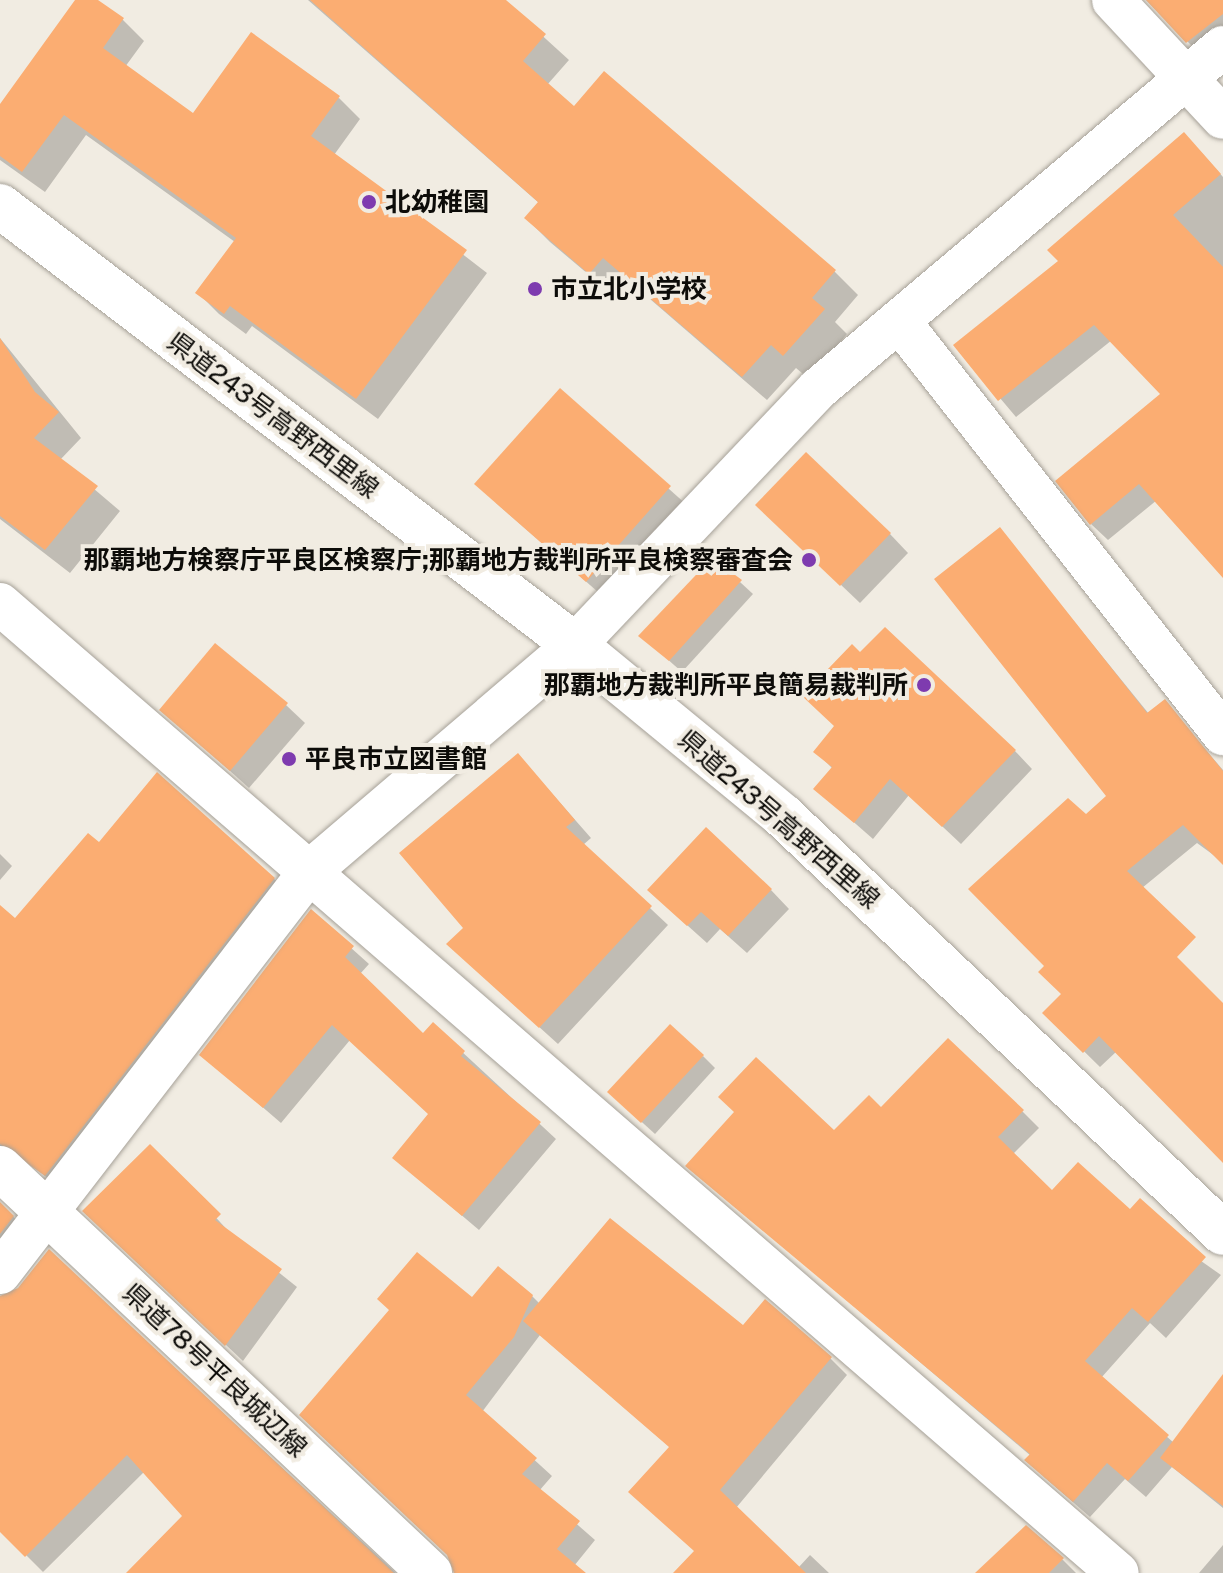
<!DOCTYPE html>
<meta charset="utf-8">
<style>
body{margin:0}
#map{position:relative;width:1223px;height:1573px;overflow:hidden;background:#f1ece2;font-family:"Public Sans","Noto Sans JP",sans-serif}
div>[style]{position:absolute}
.shadow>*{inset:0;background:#0003}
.building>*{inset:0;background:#fbad72}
.roads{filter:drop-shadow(0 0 2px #a6a198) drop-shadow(0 0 2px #a6a198)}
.minor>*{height:42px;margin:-21px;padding:0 21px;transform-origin:21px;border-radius:21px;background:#fff}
.major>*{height:44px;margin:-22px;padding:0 22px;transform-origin:22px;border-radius:22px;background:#fff}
.dots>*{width:22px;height:22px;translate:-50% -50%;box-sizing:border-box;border:4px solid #f1ece2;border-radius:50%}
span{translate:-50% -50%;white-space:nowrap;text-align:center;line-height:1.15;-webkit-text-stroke:8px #f1ece2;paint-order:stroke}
.poi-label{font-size:26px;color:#0d0c09;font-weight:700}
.left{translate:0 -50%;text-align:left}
.right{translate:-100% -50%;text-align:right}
.street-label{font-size:26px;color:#0d0c09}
</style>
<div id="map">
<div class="shadow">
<div style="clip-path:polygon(78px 0,95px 0,123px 20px,144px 41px,125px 67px,194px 116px,339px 98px,360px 119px,334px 155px,487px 273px,378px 419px,252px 326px,246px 334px,219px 314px,198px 293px,235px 242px,86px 135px,45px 192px,0 160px,0 107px)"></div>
<div style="clip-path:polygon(308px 0,503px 0,569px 60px,547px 85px,574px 109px,834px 271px,858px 295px,835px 322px,847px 334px,809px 379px,796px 368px,767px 400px,628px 280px,614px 296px,550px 242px,526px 218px,539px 203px)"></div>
<div style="clip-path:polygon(1146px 0,1223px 0,1223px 40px,1202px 56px)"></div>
<div style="clip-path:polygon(1200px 151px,1223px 177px,1223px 571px,1157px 500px,1108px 540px,1091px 524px,1163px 394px,1112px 340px,1016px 417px,956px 346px)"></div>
<div style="clip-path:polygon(0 338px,81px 438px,60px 460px,120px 511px,70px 573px,0 519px)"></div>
<div style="clip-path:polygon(560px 391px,688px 506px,606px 599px,496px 503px)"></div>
<div style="clip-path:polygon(776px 523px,890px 534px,908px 553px,860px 603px)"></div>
<div style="clip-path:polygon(1000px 530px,1149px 714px,1165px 702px,1223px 770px,1223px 862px,1197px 843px,1142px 888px,1159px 956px,1223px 1015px,1223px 1156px,1117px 1051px,1100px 1067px,1045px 1013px,1063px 994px,1047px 966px,1086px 817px,1109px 796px)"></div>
<div style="clip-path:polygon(740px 582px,753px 594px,682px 672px,641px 636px)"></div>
<div style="clip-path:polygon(286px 705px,305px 723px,249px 788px,162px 710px)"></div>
<div style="clip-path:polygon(1015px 751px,1032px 769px,961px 844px,909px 795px,873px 839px,816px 789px,833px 769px,816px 752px)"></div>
<div style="clip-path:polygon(518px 755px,591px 838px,583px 845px,668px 925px,558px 1044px,466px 961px)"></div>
<div style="clip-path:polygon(158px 775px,291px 894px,63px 1191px,26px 1160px,0 1168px,0 908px,15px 921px,100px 845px)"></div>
<div style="clip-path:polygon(0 854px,12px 866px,0 880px)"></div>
<div style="clip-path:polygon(771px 890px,789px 909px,747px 953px,720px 929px,707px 943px,668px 908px)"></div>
<div style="clip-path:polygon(311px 912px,369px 964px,360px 974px,423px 1036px,433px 1025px,556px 1139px,479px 1230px,394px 1158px,430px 1115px,350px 1040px,281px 1123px,201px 1054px)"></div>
<div style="clip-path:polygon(703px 1056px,715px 1068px,655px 1134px,622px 1104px)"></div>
<div style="clip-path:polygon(881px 1110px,1022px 1111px,1039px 1128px,1013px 1154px,1052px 1193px,1130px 1211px,1221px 1275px,1166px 1338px,1150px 1323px,1101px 1378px,1174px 1443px,1223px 1378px,1223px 1508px,1172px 1467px,1146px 1497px,1125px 1479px,1090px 1517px,1044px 1477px,1031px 1456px,688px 1166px,834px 1133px)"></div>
<div style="clip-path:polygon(150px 1146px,232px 1235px,297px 1287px,243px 1361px,101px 1227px)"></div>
<div style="clip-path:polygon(0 1203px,30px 1234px,0 1282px)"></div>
<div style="clip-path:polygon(49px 1252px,396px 1573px,129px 1573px,185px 1516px,144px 1472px,43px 1572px,0 1529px,0 1300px,20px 1290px)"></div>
<div style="clip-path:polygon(532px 1296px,540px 1304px,743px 1328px,830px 1358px,847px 1375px,736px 1508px,798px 1568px,810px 1555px,829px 1573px,675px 1573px,696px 1552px,671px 1448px,540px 1335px,482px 1412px,552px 1476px,539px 1491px,595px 1540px,574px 1566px,583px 1573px,454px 1573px,472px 1300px)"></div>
<div style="clip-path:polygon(1026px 1528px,1063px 1560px,1076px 1573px,978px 1573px)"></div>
<div style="clip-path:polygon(1223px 1545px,1223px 1573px,1199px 1573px)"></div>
</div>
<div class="building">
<div style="clip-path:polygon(75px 0,98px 0,124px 18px,103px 48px,193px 113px,251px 32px,340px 96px,311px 136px,467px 250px,356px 399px,230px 306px,224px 314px,195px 293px,236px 238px,64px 115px,22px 172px,0 156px,0 104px)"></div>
<div style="clip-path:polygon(310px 0,506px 0,546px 34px,523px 61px,574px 106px,604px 71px,836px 270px,812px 298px,825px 309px,783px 356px,771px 345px,742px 377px,603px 258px,589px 274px,524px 218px,538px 202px)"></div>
<div style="clip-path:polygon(1146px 0,1223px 0,1223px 14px,1186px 43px)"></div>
<div style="clip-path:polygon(1184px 132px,1221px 174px,1173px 215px,1223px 267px,1223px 578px,1139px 484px,1090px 525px,1055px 481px,1160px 394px,1094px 325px,998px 401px,953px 345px,1058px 261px,1047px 250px)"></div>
<div style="clip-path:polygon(0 338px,35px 392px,59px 412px,34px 438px,98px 486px,45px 550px,0 516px)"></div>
<div style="clip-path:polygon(560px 388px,671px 486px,586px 582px,474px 484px)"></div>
<div style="clip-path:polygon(806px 452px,891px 533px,840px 586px,755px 505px)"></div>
<div style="clip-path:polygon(1000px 527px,1147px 713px,1165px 699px,1223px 771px,1223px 865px,1183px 825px,1127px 871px,1196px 937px,1177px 957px,1223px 1003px,1223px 1163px,1099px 1036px,1083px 1053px,1042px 1013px,1061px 994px,1038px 972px,1044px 966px,968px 889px,1068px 798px,1086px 814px,1106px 796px,934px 579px)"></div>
<div style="clip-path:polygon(712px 558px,742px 580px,669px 661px,638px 636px)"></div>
<div style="clip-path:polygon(885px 627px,1016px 750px,942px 827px,890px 779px,854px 823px,813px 789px,832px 767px,813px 752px,834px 726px,802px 696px,852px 644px,860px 652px)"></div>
<div style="clip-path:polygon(215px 643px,288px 703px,230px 771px,159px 710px)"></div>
<div style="clip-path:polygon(518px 753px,575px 820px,566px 827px,652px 906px,539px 1028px,446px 944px,463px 928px,399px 853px)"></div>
<div style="clip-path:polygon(157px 772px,275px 878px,45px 1176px,0 1144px,0 905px,15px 918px,88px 833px,99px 842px)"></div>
<div style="clip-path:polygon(706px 827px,772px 889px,728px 936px,701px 912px,687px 926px,647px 890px)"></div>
<div style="clip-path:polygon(311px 909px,354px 946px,345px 957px,423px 1033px,433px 1022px,465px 1051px,461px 1056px,541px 1122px,462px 1216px,392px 1158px,428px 1114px,332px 1025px,263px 1108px,199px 1055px)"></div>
<div style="clip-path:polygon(670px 1024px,704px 1055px,641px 1123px,607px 1092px)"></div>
<div style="clip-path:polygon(948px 1038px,1024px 1110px,998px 1137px,1052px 1190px,1078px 1162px,1130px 1209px,1140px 1198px,1206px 1257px,1148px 1322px,1132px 1308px,1085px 1361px,1169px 1435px,1128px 1481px,1107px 1463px,1073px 1502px,1024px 1460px,1030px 1454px,685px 1166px,734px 1112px,718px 1097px,756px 1057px,834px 1130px,869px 1095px,881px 1107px)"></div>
<div style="clip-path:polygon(150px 1144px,221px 1214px,215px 1220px,282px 1269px,225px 1346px,82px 1211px)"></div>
<div style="clip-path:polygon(0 1202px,14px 1216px,0 1234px)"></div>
<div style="clip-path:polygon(610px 1218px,743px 1325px,765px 1299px,832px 1357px,720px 1490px,806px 1573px,673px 1573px,694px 1551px,628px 1492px,669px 1447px,523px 1321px)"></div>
<div style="clip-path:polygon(49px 1249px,394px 1573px,126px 1573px,182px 1516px,127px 1455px,25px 1557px,0 1532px,0 1296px,18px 1288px)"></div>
<div style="clip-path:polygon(417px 1252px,472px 1297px,498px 1266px,533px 1295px,514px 1337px,466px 1395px,537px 1458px,522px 1474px,580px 1521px,557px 1549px,586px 1573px,454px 1573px,447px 1555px,299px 1415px,389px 1310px,377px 1299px)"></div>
<div style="clip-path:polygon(1223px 1374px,1223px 1506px,1160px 1458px)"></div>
<div style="clip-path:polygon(1026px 1525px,1064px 1558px,1049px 1573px,975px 1573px)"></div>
</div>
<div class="roads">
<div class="minor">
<div style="left:1113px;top:0;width:161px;rotate:47deg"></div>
<div style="left:900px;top:322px;width:524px;rotate:51.9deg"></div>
<div style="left:0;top:604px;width:1479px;rotate:40.92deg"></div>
<div style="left:0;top:1273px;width:508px;rotate:-52.36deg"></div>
<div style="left:310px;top:871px;width:348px;rotate:-40.5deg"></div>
<div style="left:575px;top:645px;width:353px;rotate:-46.5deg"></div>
<div style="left:818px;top:389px;width:530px;rotate:-40.18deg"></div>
</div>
<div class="major">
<div style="left:0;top:206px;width:723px;rotate:37.36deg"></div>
<div style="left:575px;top:645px;width:269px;rotate:39.4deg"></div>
<div style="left:783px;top:816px;width:606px;rotate:43.46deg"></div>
<div style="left:0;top:1168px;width:591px;rotate:43.29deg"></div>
</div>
</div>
<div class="dots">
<div style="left:369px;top:202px;background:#7e3baf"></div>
<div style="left:535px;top:289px;background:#7e3baf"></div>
<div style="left:809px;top:560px;background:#7e3baf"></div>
<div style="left:924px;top:685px;background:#7e3baf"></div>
<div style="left:289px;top:759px;background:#7e3baf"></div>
</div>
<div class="poi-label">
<span class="left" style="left:385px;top:202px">北幼稚園</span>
<span class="left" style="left:551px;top:289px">市立北小学校</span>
<span class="right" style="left:793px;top:560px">那覇地方検察庁平良区検察庁;那覇地方裁判所平良検察審査会</span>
<span class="right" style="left:908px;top:685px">那覇地方裁判所平良簡易裁判所</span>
<span class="left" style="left:305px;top:759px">平良市立図書館</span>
</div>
<div class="street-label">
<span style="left:273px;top:415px;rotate:37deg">県道243号高野西里線</span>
<span style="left:779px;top:819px;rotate:41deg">県道243号高野西里線</span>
<span style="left:215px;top:1370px;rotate:43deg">県道78号平良城辺線</span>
</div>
</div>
